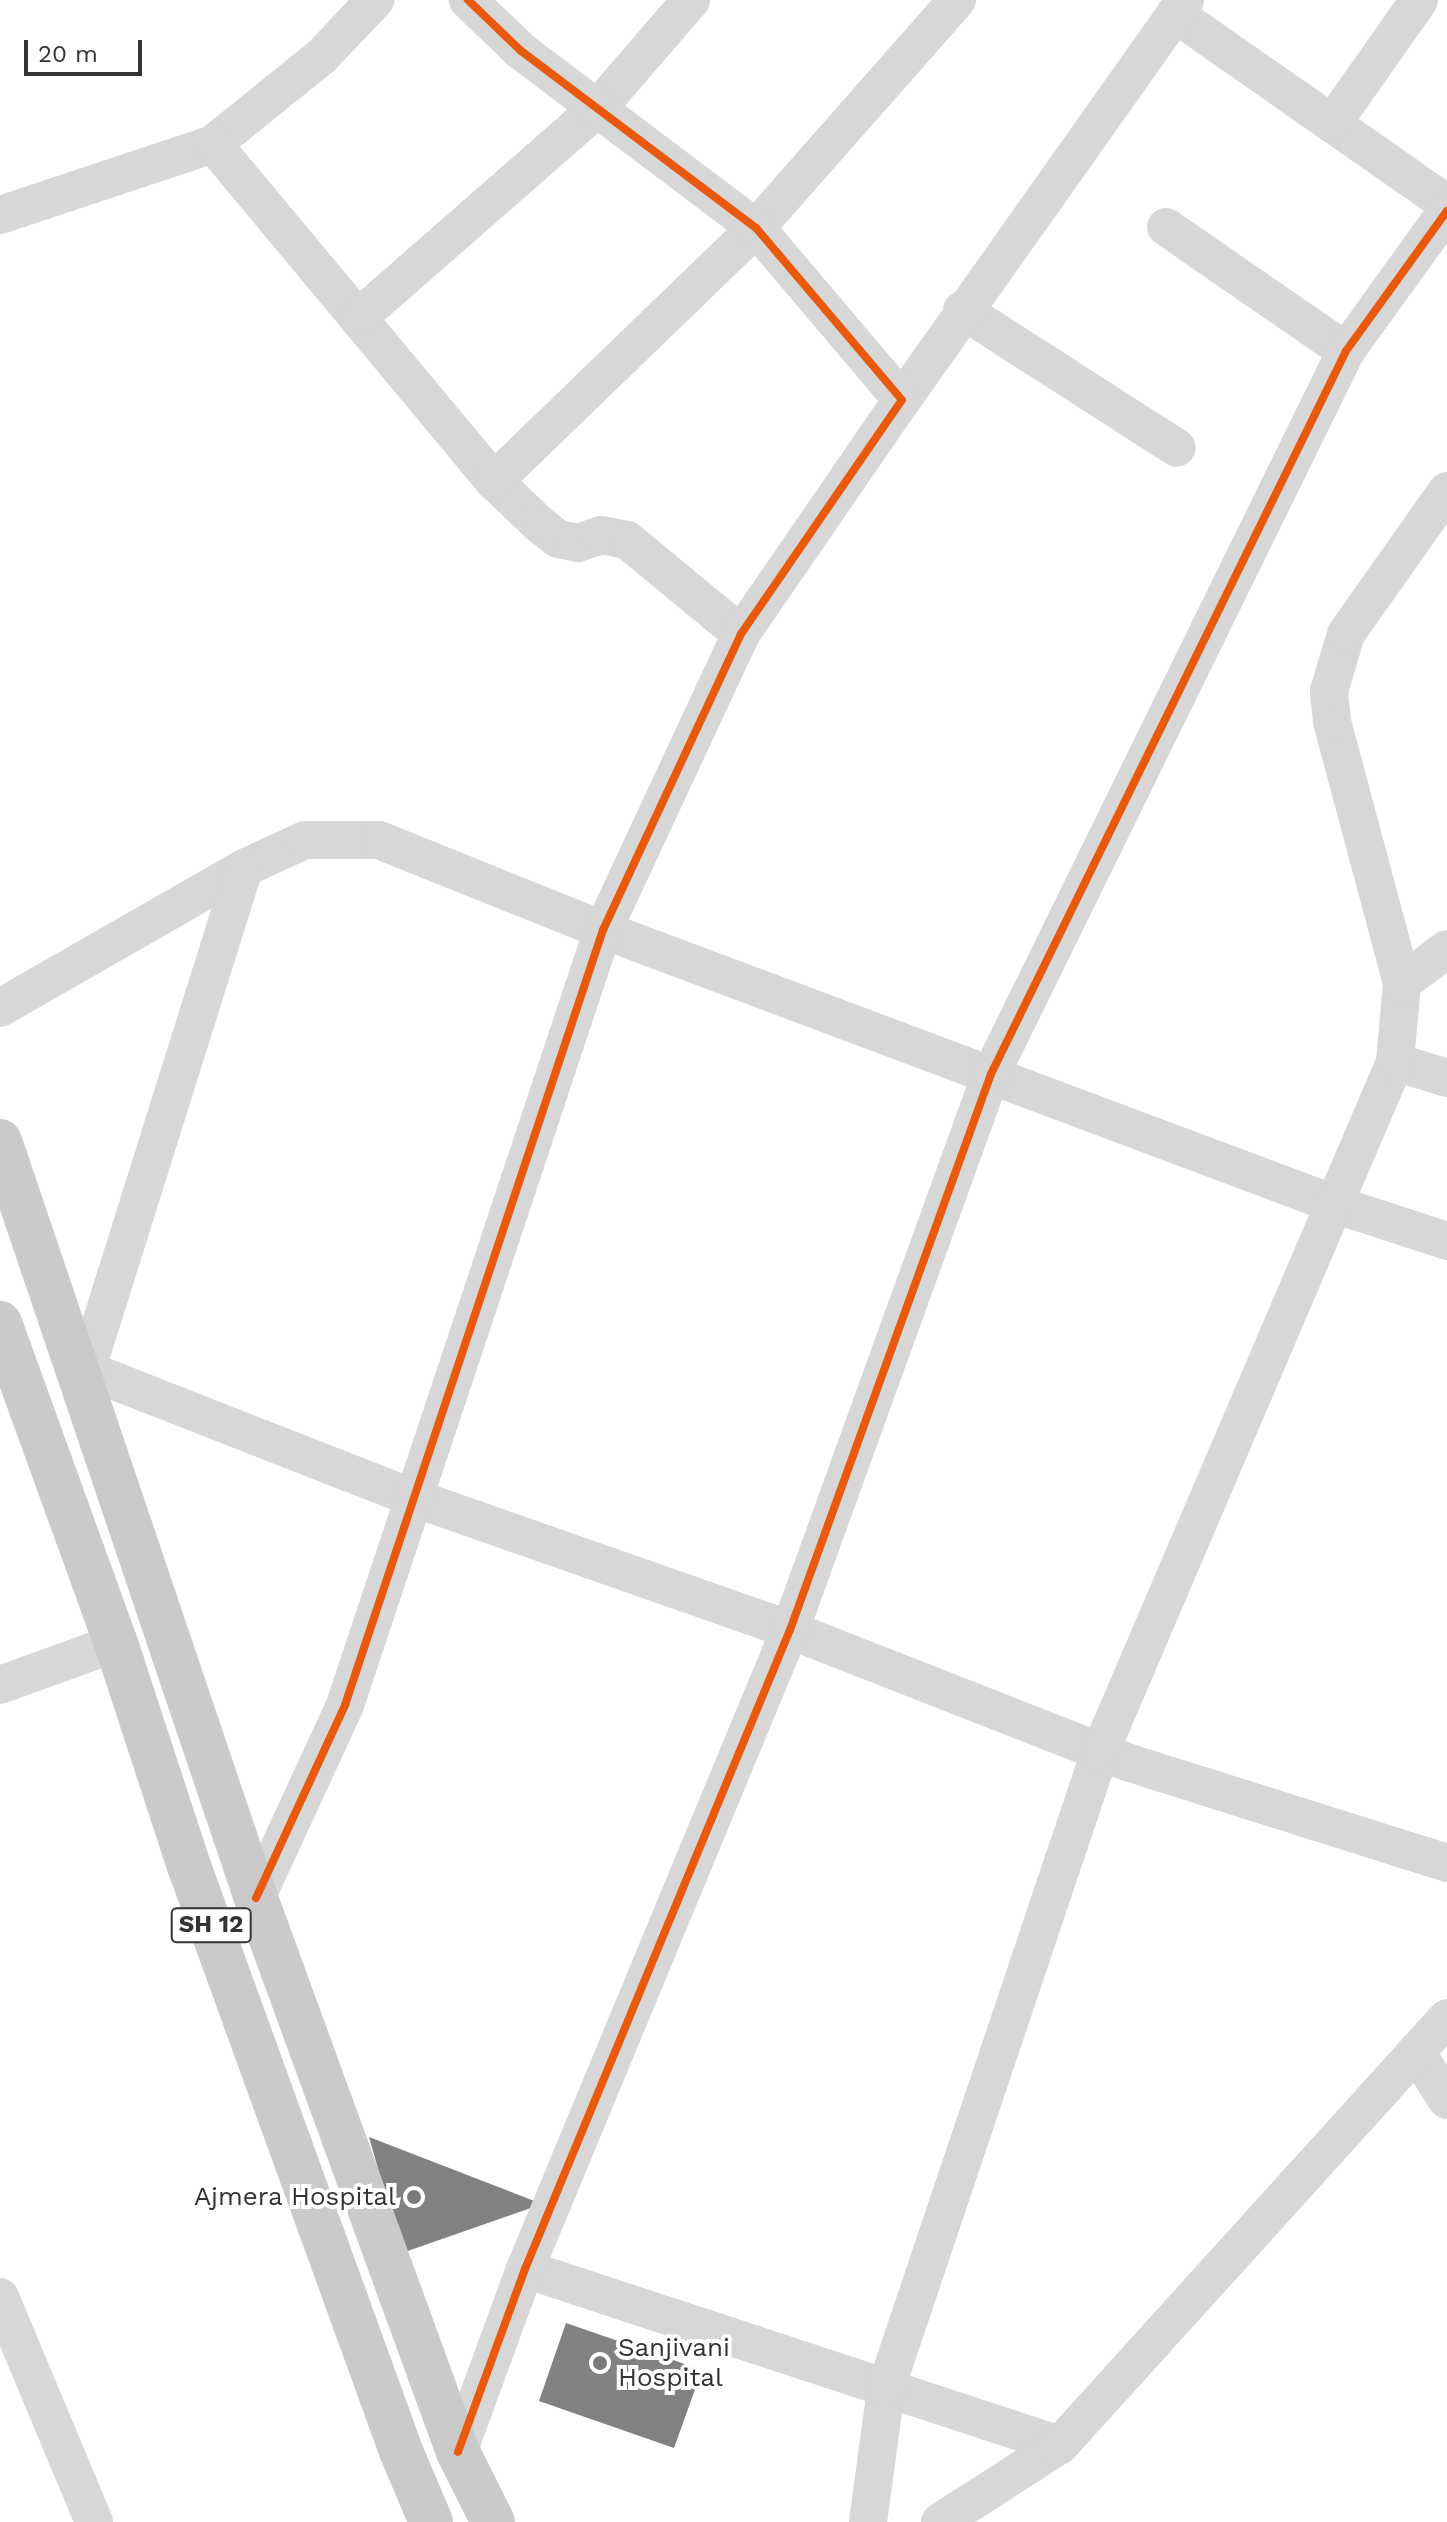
<!DOCTYPE html>
<style>
body{margin:0}
#map{position:relative;width:1447px;height:2522px;overflow:hidden;background:#fff;font-family:"Work Sans",sans-serif}
div>[style]{position:absolute}
.building>*{inset:0;background:#818181}
.minor>*{height:38px;margin:-19px;padding:0 19px;transform-origin:19px;border-radius:19px;background:#d7d7d7}
.primary>*{height:44px;margin:-22px;padding:0 22px;transform-origin:22px;border-radius:22px;background:#cacaca}
.cycleway>*{height:8px;margin:-4px;padding:0 4px;transform-origin:4px;border-radius:4px;background:#e8590c}
.dots>*{width:22px;height:22px;translate:-50% -50%;box-sizing:border-box;border:4px solid #fff;border-radius:50%}
span{translate:-50% -50%;white-space:nowrap;text-align:center;line-height:1.15;-webkit-text-stroke:8px #fff;paint-order:stroke}
.shield-label span{padding:2px 6px;background:#fff;border:2px solid;border-radius:6px;-webkit-text-stroke-width:0}
.shield-label{font-size:24px;color:#333;font-weight:700}
.poi-label{font-size:26px;color:#333}
.right{translate:-100% -50%;text-align:right}
.left{translate:0 -50%;text-align:left}
.scale{position:absolute;left:24px;top:40px;width:118px;height:36px;box-sizing:border-box;border:4px solid #333;border-top:0;padding-left:10px;font-size:24px;line-height:28px;white-space:nowrap;color:#333;-webkit-text-stroke:6px #fff;paint-order:stroke}
</style>
<div id="map">
<div class="building">
<div style="clip-path:polygon(369px 2137px,542px 2204px,402px 2253px)"></div>
<div style="clip-path:polygon(566px 2323px,702px 2370px,674px 2448px,539px 2401px)"></div>
</div>
<div class="minor">
<div style="left:1175px;top:14px;width:332px;rotate:34.9deg"></div>
<div style="left:1332px;top:124px;width:151px;rotate:-54.9deg"></div>
<div style="left:213px;top:144px;width:139px;rotate:-38.9deg"></div>
<div style="left:321px;top:57px;width:79px;rotate:-46.5deg"></div>
<div style="left:0;top:215px;width:225px;rotate:-18.4deg"></div>
<div style="left:213px;top:144px;width:439px;rotate:50.2deg"></div>
<div style="left:494px;top:481px;width:62px;rotate:43.7deg"></div>
<div style="left:539px;top:524px;width:24px;rotate:38deg"></div>
<div style="left:558px;top:539px;width:20px;rotate:11deg"></div>
<div style="left:578px;top:543px;width:24px;rotate:-19deg"></div>
<div style="left:601px;top:535px;width:26px;rotate:11deg"></div>
<div style="left:627px;top:540px;width:148px;rotate:39.5deg"></div>
<div style="left:1166px;top:227px;width:219px;rotate:34.6deg"></div>
<div style="left:962px;top:310px;width:255px;rotate:32.7deg"></div>
<div style="left:358px;top:318px;width:317px;rotate:-41.2deg"></div>
<div style="left:597px;top:109px;width:144px;rotate:-49.2deg"></div>
<div style="left:902px;top:400px;width:490px;rotate:-54.7deg"></div>
<div style="left:494px;top:481px;width:364px;rotate:-44deg"></div>
<div style="left:756px;top:228px;width:304px;rotate:-48.6deg"></div>
<div style="left:1402px;top:983px;width:56px;rotate:-37.1deg"></div>
<div style="left:0;top:1008px;width:281px;rotate:-29.8deg"></div>
<div style="left:244px;top:868px;width:67px;rotate:-24.7deg"></div>
<div style="left:305px;top:840px;width:74px"></div>
<div style="left:379px;top:840px;width:241px;rotate:21.9deg"></div>
<div style="left:603px;top:930px;width:784px;rotate:20.54deg"></div>
<div style="left:1337px;top:1205px;width:116px;rotate:18.1deg"></div>
<div style="left:1395px;top:1062px;width:54px;rotate:17.1deg"></div>
<div style="left:74px;top:1365px;width:365px;rotate:21.4deg"></div>
<div style="left:414px;top:1498px;width:398px;rotate:19.3deg"></div>
<div style="left:790px;top:1630px;width:365px;rotate:21.4deg"></div>
<div style="left:1130px;top:1763px;width:332px;rotate:17.5deg"></div>
<div style="left:86px;top:1371px;width:527px;rotate:-72.56deg"></div>
<div style="left:0;top:1685px;width:123px;rotate:-19.9deg"></div>
<div style="left:256px;top:1898px;width:213px;rotate:-65.2deg"></div>
<div style="left:345px;top:1705px;width:817px;rotate:-71.59deg"></div>
<div style="left:603px;top:930px;width:327px;rotate:-65deg"></div>
<div style="left:741px;top:634px;width:284px;rotate:-55.5deg"></div>
<div style="left:902px;top:400px;width:226px;rotate:-130.3deg"></div>
<div style="left:756px;top:228px;width:294px;rotate:-143deg"></div>
<div style="left:521px;top:51px;width:74px;rotate:-136.1deg"></div>
<div style="left:1416px;top:2052px;width:57px;rotate:57.1deg"></div>
<div style="left:525px;top:2269px;width:563px;rotate:18.21deg"></div>
<div style="left:0;top:2297px;width:244px;rotate:67.3deg"></div>
<div style="left:458px;top:2452px;width:195px;rotate:-69.9deg"></div>
<div style="left:525px;top:2269px;width:692px;rotate:-67.48deg"></div>
<div style="left:790px;top:1630px;width:591px;rotate:-70.12deg"></div>
<div style="left:991px;top:1074px;width:805px;rotate:-63.85deg"></div>
<div style="left:1346px;top:351px;width:173px;rotate:-54.2deg"></div>
<div style="left:868px;top:2522px;width:135px;rotate:-82.3deg"></div>
<div style="left:886px;top:2388px;width:671px;rotate:-71.4deg"></div>
<div style="left:1100px;top:1752px;width:750px;rotate:-66.85deg"></div>
<div style="left:1395px;top:1062px;width:79px;rotate:-84.9deg"></div>
<div style="left:1402px;top:983px;width:271px;rotate:-105deg"></div>
<div style="left:1332px;top:721px;width:30px;rotate:-96deg"></div>
<div style="left:1329px;top:691px;width:59px;rotate:-73.4deg"></div>
<div style="left:1346px;top:634px;width:175px;rotate:-54.8deg"></div>
<div style="left:940px;top:2522px;width:143px;rotate:-32.7deg"></div>
<div style="left:1060px;top:2445px;width:576px;rotate:-47.81deg"></div>
</div>
<div class="primary">
<div style="left:0;top:1141px;width:799px;rotate:71.32deg"></div>
<div style="left:256px;top:1898px;width:590px;rotate:69.97deg"></div>
<div style="left:458px;top:2452px;width:78px;rotate:63.4deg"></div>
<div style="left:0;top:1323px;width:340px;rotate:70.1deg"></div>
<div style="left:116px;top:1643px;width:235px;rotate:71.9deg"></div>
<div style="left:189px;top:1866px;width:622px;rotate:70.08deg"></div>
<div style="left:401px;top:2451px;width:77px;rotate:67.1deg"></div>
</div>
<div class="cycleway">
<div style="left:256px;top:1898px;width:213px;rotate:-65.2deg"></div>
<div style="left:345px;top:1705px;width:817px;rotate:-71.59deg"></div>
<div style="left:603px;top:930px;width:327px;rotate:-65deg"></div>
<div style="left:741px;top:634px;width:284px;rotate:-55.5deg"></div>
<div style="left:902px;top:400px;width:226px;rotate:-130.3deg"></div>
<div style="left:756px;top:228px;width:294px;rotate:-143deg"></div>
<div style="left:521px;top:51px;width:74px;rotate:-136.1deg"></div>
<div style="left:458px;top:2452px;width:195px;rotate:-69.9deg"></div>
<div style="left:525px;top:2269px;width:692px;rotate:-67.48deg"></div>
<div style="left:790px;top:1630px;width:591px;rotate:-70.12deg"></div>
<div style="left:991px;top:1074px;width:805px;rotate:-63.85deg"></div>
<div style="left:1346px;top:351px;width:173px;rotate:-54.2deg"></div>
</div>
<div class="dots">
<div style="left:414px;top:2197px;background:#7a7a7a"></div>
<div style="left:600px;top:2363px;background:#7a7a7a"></div>
</div>
<div class="shield-label">
<span style="left:211px;top:1925px">SH 12</span>
</div>
<div class="poi-label">
<span class="right" style="left:396px;top:2197px">Ajmera Hospital</span>
<span class="left" style="left:618px;top:2363px">Sanjivani<br>Hospital</span>
</div>
<div class="scale">20 m</div>
</div>
